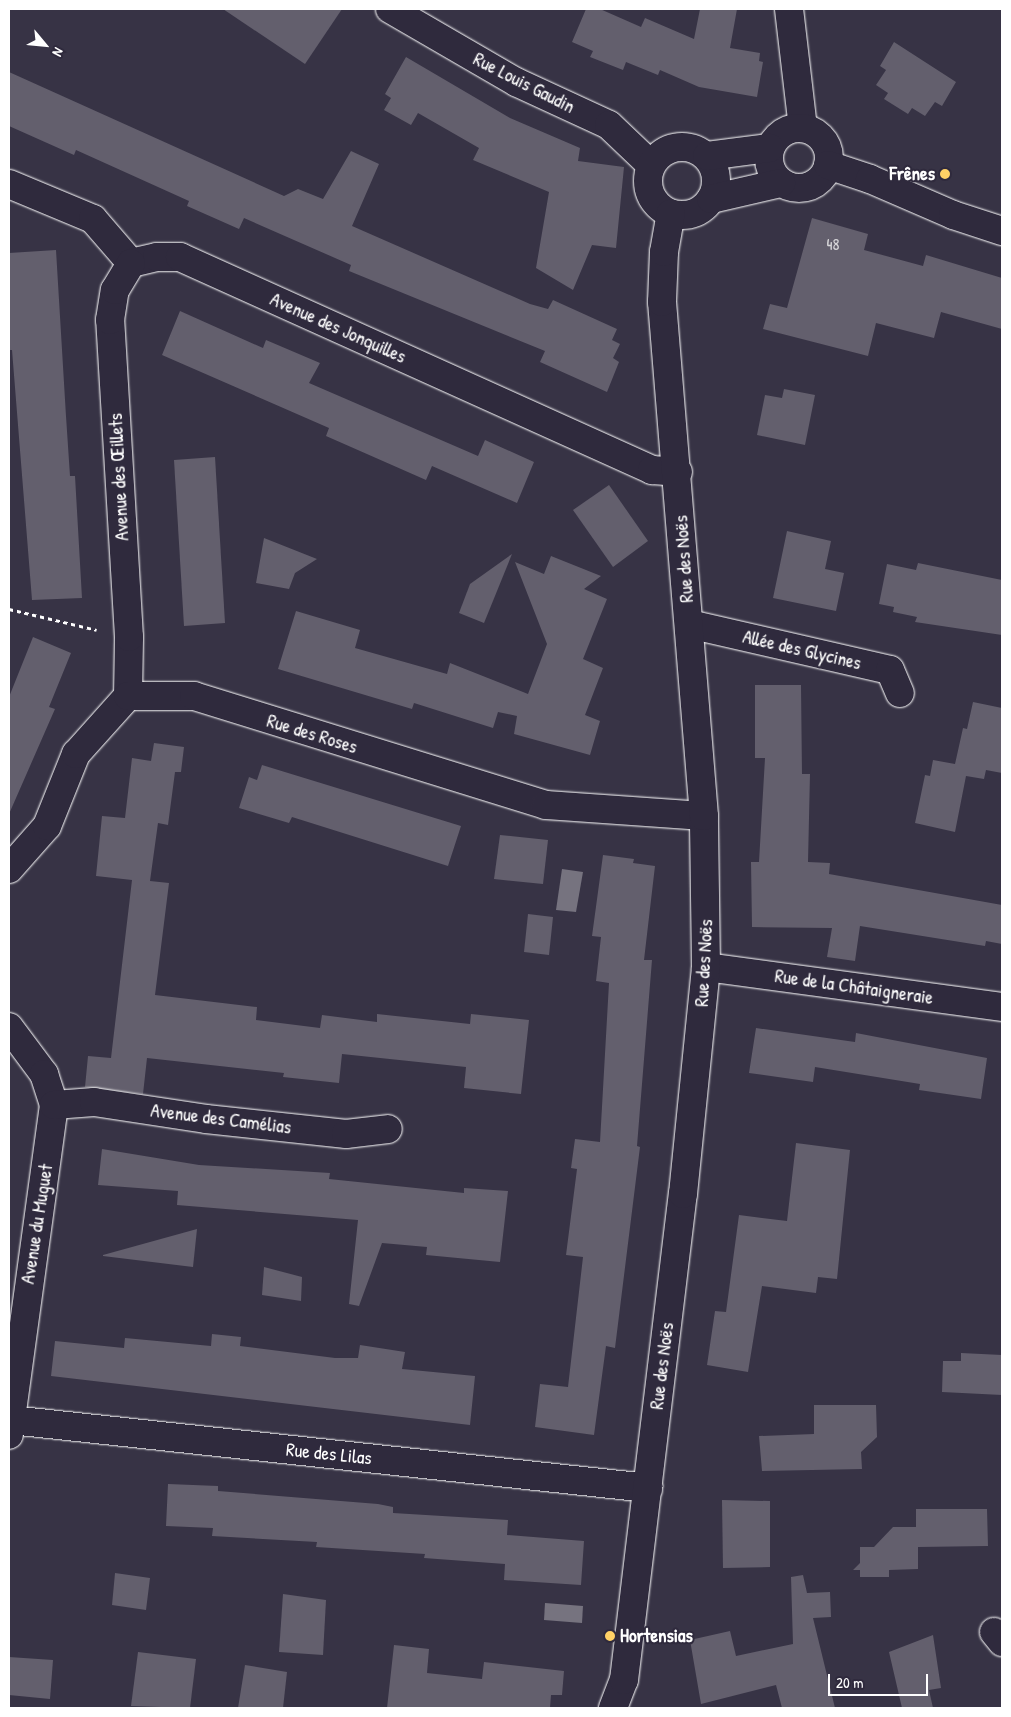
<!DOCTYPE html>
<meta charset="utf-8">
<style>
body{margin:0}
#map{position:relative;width:1011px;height:1717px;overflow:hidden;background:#373345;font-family:"Patrick Hand",sans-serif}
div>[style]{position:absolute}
.water>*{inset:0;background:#76737f}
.building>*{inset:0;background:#635f6d}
.path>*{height:3px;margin-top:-1.5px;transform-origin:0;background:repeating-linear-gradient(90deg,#fff 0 4px,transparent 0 8px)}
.roads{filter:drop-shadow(0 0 1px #fff) drop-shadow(0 0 1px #fff)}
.minor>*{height:28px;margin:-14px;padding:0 14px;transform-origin:14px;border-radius:14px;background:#2f2a3d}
.minor>.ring{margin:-14px;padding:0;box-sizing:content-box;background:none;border:28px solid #2f2a3d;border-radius:50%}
.dots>*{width:14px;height:14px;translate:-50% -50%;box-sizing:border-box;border:2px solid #2f2a3d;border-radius:50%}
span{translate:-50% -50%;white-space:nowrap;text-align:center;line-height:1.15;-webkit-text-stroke:4px #2f2a3d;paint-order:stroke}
.number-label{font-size:16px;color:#d8d7da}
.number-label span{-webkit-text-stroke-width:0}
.street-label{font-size:19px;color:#fff}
.poi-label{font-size:19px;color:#fff;font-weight:700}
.right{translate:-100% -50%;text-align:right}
.left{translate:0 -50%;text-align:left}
.frame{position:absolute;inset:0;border:10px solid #fff;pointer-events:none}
.north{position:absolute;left:20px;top:20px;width:50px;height:50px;-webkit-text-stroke:4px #2f2a3d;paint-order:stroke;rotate:118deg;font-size:14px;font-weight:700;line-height:20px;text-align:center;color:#fff}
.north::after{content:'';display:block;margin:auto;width:18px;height:22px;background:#fff;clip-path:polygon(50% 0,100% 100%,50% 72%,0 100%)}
.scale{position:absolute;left:828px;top:1674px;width:100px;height:22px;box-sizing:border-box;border:2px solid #fff;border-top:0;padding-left:6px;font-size:15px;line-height:18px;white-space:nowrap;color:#fff;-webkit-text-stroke:4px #2f2a3d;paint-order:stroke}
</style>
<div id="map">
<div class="water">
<div style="clip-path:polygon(562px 869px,583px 872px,576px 912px,556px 910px)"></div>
<div style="clip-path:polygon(545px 1603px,583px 1606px,582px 1623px,544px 1620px)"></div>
</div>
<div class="building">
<div style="clip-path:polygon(223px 9px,342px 9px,305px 64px)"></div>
<div style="clip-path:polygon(586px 9px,600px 9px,641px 27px,645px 18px,694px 39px,700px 9px,737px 9px,730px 48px,760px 53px,759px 61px,763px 62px,757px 97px,699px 87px,660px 70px,658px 75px,626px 62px,623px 70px,590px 57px,593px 51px,572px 42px)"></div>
<div style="clip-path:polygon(894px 42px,956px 82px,942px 106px,935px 102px,925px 116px,912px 108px,908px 114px,884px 99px,888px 93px,876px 85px,886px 70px,880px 66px)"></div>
<div style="clip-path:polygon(406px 57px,510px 118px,580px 148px,578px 161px,624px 167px,616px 248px,592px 245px,573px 290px,536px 268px,549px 192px,473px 160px,479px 148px,418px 113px,411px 125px,384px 110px,391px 98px,385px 94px)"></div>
<div style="clip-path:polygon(9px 72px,284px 196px,298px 189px,323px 199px,351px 151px,379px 164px,352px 226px,530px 304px,548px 309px,553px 300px,617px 329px,612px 340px,620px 344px,613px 358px,619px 362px,607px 392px,540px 362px,545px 351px,349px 271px,351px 265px,244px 218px,239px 229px,187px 206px,189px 201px,76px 150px,74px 155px,9px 126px)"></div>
<div style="clip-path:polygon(812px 218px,868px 234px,864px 250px,923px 266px,926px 255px,1002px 278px,1002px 329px,941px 312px,934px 338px,876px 323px,868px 356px,763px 329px,770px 304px,787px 308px)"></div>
<div style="clip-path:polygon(56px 250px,66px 416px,70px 476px,75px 476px,82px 598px,32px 600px,12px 350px,9px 350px,9px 253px)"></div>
<div style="clip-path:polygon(180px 311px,263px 348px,266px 340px,320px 363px,309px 383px,478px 456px,485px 440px,534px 462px,517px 503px,432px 466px,426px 480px,326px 436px,329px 428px,162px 355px)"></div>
<div style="clip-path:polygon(784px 389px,815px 395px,805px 445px,757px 435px,765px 395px,782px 398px)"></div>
<div style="clip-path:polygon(215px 457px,225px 623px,184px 626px,174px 460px)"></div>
<div style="clip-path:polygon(609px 485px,648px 541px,613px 567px,573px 510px)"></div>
<div style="clip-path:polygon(787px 531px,831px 541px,825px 569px,844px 573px,836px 611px,773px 598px)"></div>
<div style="clip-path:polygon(264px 538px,317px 559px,295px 573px,289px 589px,256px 583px)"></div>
<div style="clip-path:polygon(512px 554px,484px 623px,459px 613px,470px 584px)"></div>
<div style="clip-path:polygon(551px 556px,601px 576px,584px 589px,607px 599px,583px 659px,603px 668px,585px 715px,600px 721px,590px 755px,514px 734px,517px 716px,498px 712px,493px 728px,414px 703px,412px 709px,278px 669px,296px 611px,360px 630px,355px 648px,447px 674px,450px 663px,528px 694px,547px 644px,515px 562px,544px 574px)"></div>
<div style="clip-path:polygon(918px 563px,1002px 580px,1002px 635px,915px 622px,917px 617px,893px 612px,894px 607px,879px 604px,887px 564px,916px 570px)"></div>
<div style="clip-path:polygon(33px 637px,71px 653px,49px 707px,55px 709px,9px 814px,9px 697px)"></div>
<div style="clip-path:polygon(755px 685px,801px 685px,802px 774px,810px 774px,808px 862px,830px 863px,829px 874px,1002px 905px,1002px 944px,986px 941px,985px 946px,860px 926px,855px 961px,827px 957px,832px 928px,752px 927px,751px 862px,759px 862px,765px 758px,755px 758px)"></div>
<div style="clip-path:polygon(973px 702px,1002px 708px,1002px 773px,986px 770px,984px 779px,966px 776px,955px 832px,915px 823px,925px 775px,930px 776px,933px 760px,955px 764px,963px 728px,967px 729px)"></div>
<div style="clip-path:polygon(154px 743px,184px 747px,181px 772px,175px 772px,168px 825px,158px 823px,150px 881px,169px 883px,155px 995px,257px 1007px,256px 1020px,320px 1028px,322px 1015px,377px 1022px,377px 1014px,470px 1024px,471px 1014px,529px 1020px,521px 1094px,464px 1088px,466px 1067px,342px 1054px,339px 1083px,283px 1077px,284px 1073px,147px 1058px,143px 1094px,85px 1087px,88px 1056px,111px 1058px,132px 880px,96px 876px,102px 816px,125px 818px,132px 758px,151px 761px)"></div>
<div style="clip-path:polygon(262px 765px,461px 826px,448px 866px,292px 817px,289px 823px,239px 808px,249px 777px,257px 780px)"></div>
<div style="clip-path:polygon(500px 835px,548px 840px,543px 884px,494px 879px)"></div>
<div style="clip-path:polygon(603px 855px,634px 859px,633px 863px,655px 866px,644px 960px,652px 960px,637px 1146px,640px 1147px,615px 1348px,606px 1346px,594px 1435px,535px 1427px,540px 1384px,568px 1387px,583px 1257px,566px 1255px,577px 1169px,571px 1168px,575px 1139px,600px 1142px,609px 983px,596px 981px,601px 937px,592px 936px)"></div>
<div style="clip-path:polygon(528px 914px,553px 917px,549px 955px,524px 952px)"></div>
<div style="clip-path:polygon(756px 1028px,855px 1042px,856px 1033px,987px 1058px,981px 1099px,919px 1090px,920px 1084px,815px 1067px,813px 1082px,749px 1073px)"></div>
<div style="clip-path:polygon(796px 1143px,850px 1150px,837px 1279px,818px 1277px,816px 1293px,762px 1286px,748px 1372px,707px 1365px,715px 1311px,726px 1312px,739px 1215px,787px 1221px)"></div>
<div style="clip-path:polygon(102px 1149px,199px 1165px,330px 1173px,329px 1179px,464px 1193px,464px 1188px,508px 1191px,500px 1262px,426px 1255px,427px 1247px,382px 1243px,359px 1306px,349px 1304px,358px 1220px,177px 1205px,178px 1191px,98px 1185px)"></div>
<div style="clip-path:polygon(197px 1229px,193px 1267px,103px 1256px,103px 1255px)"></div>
<div style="clip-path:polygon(264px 1267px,302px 1277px,301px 1301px,262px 1295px)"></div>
<div style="clip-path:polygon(212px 1334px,241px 1337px,240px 1346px,335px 1358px,358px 1358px,360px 1345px,405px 1352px,402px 1369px,475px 1376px,470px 1425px,51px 1376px,55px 1341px,124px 1348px,125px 1338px,211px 1346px)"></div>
<div style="clip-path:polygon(961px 1353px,1002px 1355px,1002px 1395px,942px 1392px,943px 1361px,961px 1361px)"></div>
<div style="clip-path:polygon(814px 1405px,876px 1405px,877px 1437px,861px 1452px,862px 1469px,762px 1471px,759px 1436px,814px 1434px)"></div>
<div style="clip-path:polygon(168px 1484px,218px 1486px,218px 1491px,378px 1504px,393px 1507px,393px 1513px,508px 1520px,507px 1535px,584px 1541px,581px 1585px,504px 1580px,505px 1564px,424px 1558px,425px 1554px,316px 1547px,317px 1542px,212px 1536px,213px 1528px,166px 1526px)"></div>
<div style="clip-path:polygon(722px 1500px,770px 1501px,770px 1567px,723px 1568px)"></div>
<div style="clip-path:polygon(916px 1509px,987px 1509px,988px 1546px,918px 1547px,918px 1569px,889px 1570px,889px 1577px,860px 1577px,860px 1570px,853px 1570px,860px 1563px,860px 1547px,874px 1547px,893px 1527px,916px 1527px)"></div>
<div style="clip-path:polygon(115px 1573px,150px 1578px,146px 1610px,112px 1605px)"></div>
<div style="clip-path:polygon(803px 1575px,807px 1593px,830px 1592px,831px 1617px,813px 1618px,835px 1708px,782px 1708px,776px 1685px,701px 1704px,690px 1640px,730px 1631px,736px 1656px,793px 1644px,791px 1577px)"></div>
<div style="clip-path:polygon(283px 1594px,326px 1600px,323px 1655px,279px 1652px)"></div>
<div style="clip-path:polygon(933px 1635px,941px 1688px,929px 1690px,933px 1708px,902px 1708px,889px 1652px)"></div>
<div style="clip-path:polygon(394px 1645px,429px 1649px,427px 1673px,482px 1679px,484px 1662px,564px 1671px,562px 1695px,551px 1695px,550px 1708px,387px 1708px)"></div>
<div style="clip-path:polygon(138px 1652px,196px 1659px,190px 1708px,131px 1706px)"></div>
<div style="clip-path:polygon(9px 1657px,53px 1660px,50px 1699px,9px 1695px)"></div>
<div style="clip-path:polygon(245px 1665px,287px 1672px,283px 1708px,238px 1708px)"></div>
</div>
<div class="path">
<div style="left:9px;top:609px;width:90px;rotate:13.4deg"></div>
</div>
<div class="roads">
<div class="minor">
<div style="left:390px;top:9px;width:146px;rotate:30.1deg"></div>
<div style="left:516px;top:82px;width:102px;rotate:24.8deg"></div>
<div style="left:609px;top:125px;width:58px;rotate:43.6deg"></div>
<div style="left:789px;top:9px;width:120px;rotate:83.3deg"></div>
<div class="ring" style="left:769px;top:128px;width:32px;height:32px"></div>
<div class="ring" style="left:648px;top:147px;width:40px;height:40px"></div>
<div style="left:707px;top:156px;width:63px;rotate:-7.4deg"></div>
<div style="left:828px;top:165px;width:44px;rotate:18.4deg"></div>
<div style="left:870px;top:179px;width:90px;rotate:23.4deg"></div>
<div style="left:953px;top:215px;width:52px;rotate:18.1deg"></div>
<div style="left:9px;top:184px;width:91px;rotate:22.6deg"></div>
<div style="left:93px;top:219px;width:58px;rotate:49.2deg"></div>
<div style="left:711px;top:199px;width:72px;rotate:-12.9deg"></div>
<div style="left:131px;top:263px;width:27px;rotate:-13deg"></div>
<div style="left:157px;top:257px;width:23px"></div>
<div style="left:180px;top:257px;width:518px;rotate:24.29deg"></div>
<div style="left:652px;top:470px;width:26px;rotate:4deg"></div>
<div style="left:689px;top:624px;width:206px;rotate:12.9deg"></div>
<div style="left:890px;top:670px;width:25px;rotate:67deg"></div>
<div style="left:128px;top:696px;width:59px;rotate:-89deg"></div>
<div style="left:129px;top:637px;width:318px;rotate:-93.4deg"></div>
<div style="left:110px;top:320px;width:30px;rotate:-81deg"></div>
<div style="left:115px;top:290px;width:31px;rotate:-59deg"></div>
<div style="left:9px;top:869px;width:57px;rotate:-48.5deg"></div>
<div style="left:47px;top:826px;width:78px;rotate:-68.1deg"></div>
<div style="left:76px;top:754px;width:78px;rotate:-48.1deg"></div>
<div style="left:128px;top:696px;width:66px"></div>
<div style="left:194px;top:696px;width:368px;rotate:17.2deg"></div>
<div style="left:546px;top:805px;width:158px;rotate:4deg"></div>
<div style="left:706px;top:967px;width:299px;rotate:7.7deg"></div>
<div style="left:9px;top:1027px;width:59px;rotate:53.3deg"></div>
<div style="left:44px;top:1074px;width:33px;rotate:72deg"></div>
<div style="left:54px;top:1105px;width:333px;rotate:97.8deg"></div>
<div style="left:54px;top:1105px;width:40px;rotate:-4.3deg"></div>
<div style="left:94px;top:1102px;width:113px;rotate:8.6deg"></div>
<div style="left:206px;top:1119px;width:141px;rotate:6.1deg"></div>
<div style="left:346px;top:1134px;width:42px;rotate:-6.8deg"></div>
<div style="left:11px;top:1420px;width:641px;rotate:6.09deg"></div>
<div style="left:994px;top:1632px;width:13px;rotate:51deg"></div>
<div style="left:613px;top:1708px;width:30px;rotate:-69deg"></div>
<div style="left:624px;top:1680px;width:490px;rotate:-83.1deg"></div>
<div style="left:683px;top:1194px;width:228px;rotate:-84.2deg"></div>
<div style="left:706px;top:967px;width:151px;rotate:-90.8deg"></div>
<div style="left:704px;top:816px;width:516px;rotate:-94.67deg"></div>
<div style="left:662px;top:302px;width:50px;rotate:-87.7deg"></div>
<div style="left:664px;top:252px;width:39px;rotate:-80deg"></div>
</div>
</div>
<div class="dots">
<div style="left:945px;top:174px;background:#ffd166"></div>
<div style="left:610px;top:1636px;background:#ffd166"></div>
</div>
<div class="number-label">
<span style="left:833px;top:244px">48</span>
</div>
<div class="street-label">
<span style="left:524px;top:83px;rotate:27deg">Rue Louis Gaudin</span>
<span style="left:338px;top:328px;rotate:24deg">Avenue des Jonquilles</span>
<span style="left:119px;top:477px;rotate:-93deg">Avenue des Œillets</span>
<span style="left:684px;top:559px;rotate:-94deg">Rue des Noës</span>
<span style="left:802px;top:650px;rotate:13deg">Allée des Glycines</span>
<span style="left:312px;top:734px;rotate:17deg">Rue des Roses</span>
<span style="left:704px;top:963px;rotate:-87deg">Rue des Noës</span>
<span style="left:854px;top:987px;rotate:8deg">Rue de la Châtaigneraie</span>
<span style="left:221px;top:1119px;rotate:7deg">Avenue des Camélias</span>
<span style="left:37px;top:1224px;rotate:-81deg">Avenue du Muguet</span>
<span style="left:662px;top:1366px;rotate:-83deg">Rue des Noës</span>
<span style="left:329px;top:1454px;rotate:6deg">Rue des Lilas</span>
</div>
<div class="poi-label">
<span class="right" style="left:935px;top:174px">Frênes</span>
<span class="left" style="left:620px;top:1636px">Hortensias</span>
</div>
<div class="frame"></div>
<div class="north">N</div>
<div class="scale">20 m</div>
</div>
